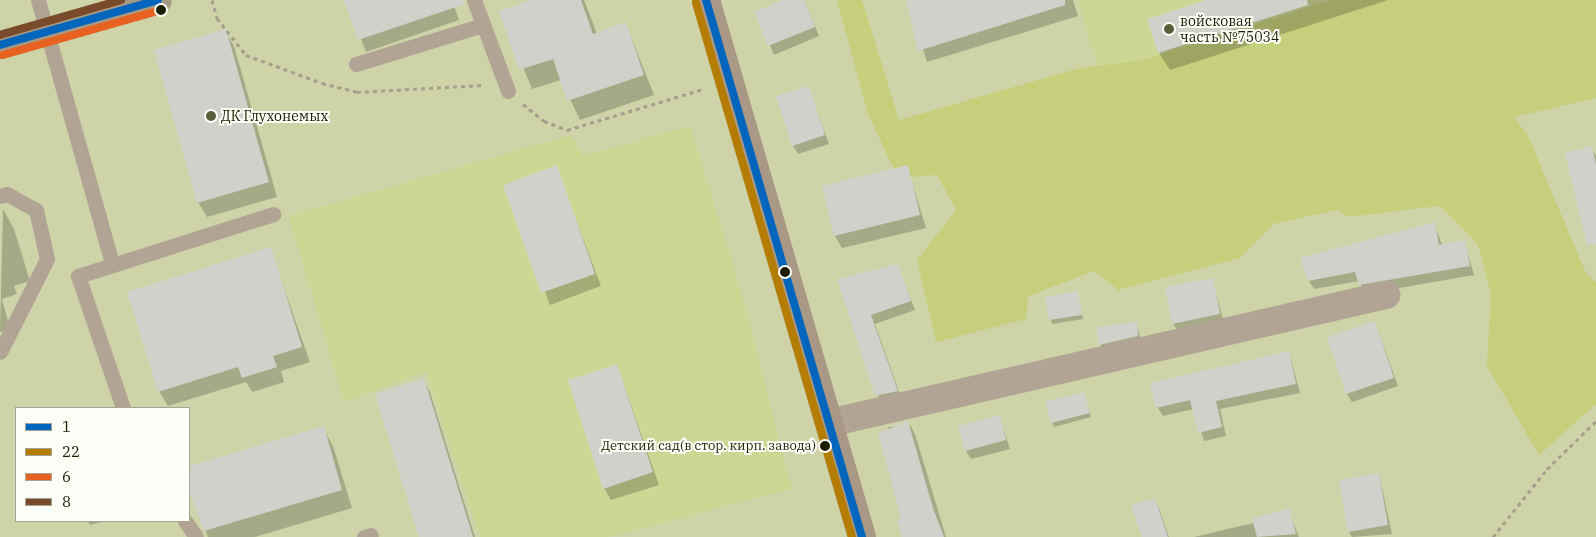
<!DOCTYPE html>
<meta charset="utf-8">
<style>
body{margin:0}
#map{position:relative;width:1596px;height:537px;overflow:hidden;background:#ced4a8;font-family:"IBM Plex Serif",serif}
div>[style]{position:absolute}
.built>*{inset:0;background:#ced694}
.green>*{inset:0;background:#c6cf7b}
.shadow>*{inset:0;background:#0003}
.building>*{inset:0;background:#d1d1cb}
.path>*{height:3px;margin-top:-1.5px;transform-origin:0;background:repeating-linear-gradient(90deg,#a69f8c 0 4px,transparent 0 8px)}
.service>*{height:15px;margin:-7.5px;padding:0 7.5px;transform-origin:7.5px;border-radius:7.5px;background:#b1a494}
.minor>*{height:28px;margin:-14px;padding:0 14px;transform-origin:14px;border-radius:14px;background:#b1a494}
.secondary>*{height:28px;margin:-14px;padding:0 14px;transform-origin:14px;border-radius:14px;background:#a89885}
.primary>*{height:28px;margin:-14px;padding:0 14px;transform-origin:14px;border-radius:14px;background:#a79a84}
.bus-1>*{height:8px;margin:-4px;padding:0 4px;transform-origin:4px;border-radius:4px;background:#0065bd}
.bus-2>*{height:8px;margin:-4px;padding:0 4px;transform-origin:4px;border-radius:4px;background:#b57d00}
.bus-3>*{height:8px;margin:-4px;padding:0 4px;transform-origin:4px;border-radius:4px;background:#e76120}
.bus-4>*{height:8px;margin:-4px;padding:0 4px;transform-origin:4px;border-radius:4px;background:#7a4b2a}
.dots>*{width:14px;height:14px;translate:-50% -50%;box-sizing:border-box;border:2px solid #fdfef7;border-radius:50%}
span{translate:-50% -50%;white-space:nowrap;text-align:center;line-height:1.15;-webkit-text-stroke:4px #fdfef7;paint-order:stroke}
.bus-label{font-size:13px;color:#1b1e00}
.right{translate:-100% -50%;text-align:right}
.poi-label{font-size:14px;color:#1b1e00}
.left{translate:0 -50%;text-align:left}
.legend{position:absolute;left:15px;top:407px;width:175px;height:115px;box-sizing:border-box;background:#fdfef7;border:1px solid #a3a494;margin:0;padding:6px 9px;list-style:none;font-size:15px;color:#1b1e00}
.legend li{display:flex;align-items:center;gap:10px;height:25px}
.legend b{width:25px;border:1px solid #a3a494}
</style>
<div id="map">
<div class="built">
<div style="clip-path:polygon(1078px 0,1343px 0,1158px 59px,1098px 68px)"></div>
<div style="clip-path:polygon(690px 126px,738px 281px,792px 489px,607px 537px,480px 537px,426px 371px,344px 402px,289px 216px,572px 135px,583px 156px)"></div>
</div>
<div class="green">
<div style="clip-path:polygon(837px 0,862px 0,899px 120px,1080px 68px,1140px 61px,1332px 0,1596px 0,1596px 98px,1514px 117px,1528px 136px,1586px 273px,1596px 283px,1596px 404px,1539px 455px,1487px 366px,1491px 294px,1478px 244px,1440px 206px,1349px 217px,1337px 210px,1273px 224px,1240px 258px,1118px 290px,1094px 271px,1028px 296px,1026px 319px,936px 342px,917px 260px,956px 210px,937px 175px,898px 178px,868px 114px)"></div>
</div>
<div class="shadow">
<div style="clip-path:polygon(346px 0,452px 0,459px 20px,366px 52px)"></div>
<div style="clip-path:polygon(536px 0,584px 0,597px 34px,626px 24px,654px 95px,580px 120px,561px 80px,532px 89px,501px 12px)"></div>
<div style="clip-path:polygon(787px 0,804px 0,819px 36px,774px 55px,756px 12px)"></div>
<div style="clip-path:polygon(907px 0,1073px 0,1078px 16px,927px 62px)"></div>
<div style="clip-path:polygon(1210px 0,1388px 0,1170px 70px,1159px 53px)"></div>
<div style="clip-path:polygon(225px 31px,234px 46px,277px 197px,207px 217px,198px 202px)"></div>
<div style="clip-path:polygon(808px 87px,829px 144px,798px 154px,793px 146px)"></div>
<div style="clip-path:polygon(1591px 148px,1596px 156px,1596px 211px)"></div>
<div style="clip-path:polygon(907px 166px,926px 228px,842px 248px,835px 236px)"></div>
<div style="clip-path:polygon(556px 167px,601px 286px,550px 305px,505px 185px)"></div>
<div style="clip-path:polygon(3px 209px,14px 229px,30px 281px,14px 286px,17px 294px,2px 299px,10px 329px,0 332px)"></div>
<div style="clip-path:polygon(1434px 223px,1442px 245px,1464px 241px,1474px 275px,1365px 294px,1359px 281px,1314px 289px,1309px 281px)"></div>
<div style="clip-path:polygon(270px 249px,310px 362px,281px 371px,284px 382px,252px 392px,246px 382px,168px 406px,159px 391px)"></div>
<div style="clip-path:polygon(897px 265px,915px 310px,875px 324px,902px 400px,882px 405px,838px 280px)"></div>
<div style="clip-path:polygon(1212px 279px,1224px 323px,1178px 332px,1173px 323px)"></div>
<div style="clip-path:polygon(1077px 293px,1083px 319px,1052px 324px,1046px 298px)"></div>
<div style="clip-path:polygon(1375px 322px,1398px 386px,1352px 402px,1347px 394px)"></div>
<div style="clip-path:polygon(1136px 324px,1143px 345px,1105px 353px,1100px 345px)"></div>
<div style="clip-path:polygon(1289px 352px,1300px 393px,1220px 409px,1226px 436px,1204px 441px,1194px 409px,1163px 416px,1158px 408px,1152px 384px)"></div>
<div style="clip-path:polygon(617px 365px,659px 485px,611px 500px,604px 488px)"></div>
<div style="clip-path:polygon(423px 380px,430px 392px,475px 537px,420px 537px)"></div>
<div style="clip-path:polygon(1084px 394px,1091px 417px,1054px 427px,1052px 422px)"></div>
<div style="clip-path:polygon(999px 417px,1010px 449px,971px 459px,966px 451px)"></div>
<div style="clip-path:polygon(910px 425px,915px 434px,946px 537px,906px 537px,879px 434px,889px 431px,888px 427px)"></div>
<div style="clip-path:polygon(323px 428px,333px 446px,352px 508px,255px 537px,208px 537px,189px 484px,189px 468px)"></div>
<div style="clip-path:polygon(1379px 474px,1392px 534px,1352px 537px,1349px 532px)"></div>
<div style="clip-path:polygon(1154px 499px,1159px 508px,1169px 537px,1143px 537px)"></div>
<div style="clip-path:polygon(1288px 509px,1299px 537px,1194px 537px,1253px 523px)"></div>
<div style="clip-path:polygon(88px 521px,105px 521px,90px 525px)"></div>
</div>
<div class="building">
<div style="clip-path:polygon(344px 0,464px 0,465px 4px,358px 40px)"></div>
<div style="clip-path:polygon(532px 0,581px 0,593px 34px,626px 22px,644px 75px,567px 101px,553px 59px,519px 70px,499px 11px)"></div>
<div style="clip-path:polygon(783px 0,804px 0,815px 27px,768px 46px,754px 12px)"></div>
<div style="clip-path:polygon(906px 0,1065px 0,1065px 5px,918px 51px)"></div>
<div style="clip-path:polygon(1206px 0,1307px 0,1308px 5px,1158px 53px,1147px 19px)"></div>
<div style="clip-path:polygon(226px 29px,269px 182px,197px 203px,154px 50px)"></div>
<div style="clip-path:polygon(809px 86px,825px 135px,792px 146px,776px 96px)"></div>
<div style="clip-path:polygon(1592px 146px,1596px 165px,1596px 244px,1587px 245px,1565px 153px)"></div>
<div style="clip-path:polygon(557px 165px,595px 274px,541px 293px,503px 185px)"></div>
<div style="clip-path:polygon(908px 165px,920px 215px,834px 236px,822px 186px)"></div>
<div style="clip-path:polygon(1435px 222px,1439px 245px,1465px 240px,1470px 266px,1359px 285px,1355px 272px,1308px 281px,1300px 258px)"></div>
<div style="clip-path:polygon(271px 247px,302px 347px,273px 356px,277px 367px,242px 378px,238px 367px,158px 392px,127px 292px)"></div>
<div style="clip-path:polygon(898px 264px,911px 301px,871px 315px,898px 391px,875px 396px,837px 279px)"></div>
<div style="clip-path:polygon(1213px 278px,1220px 314px,1172px 324px,1165px 287px)"></div>
<div style="clip-path:polygon(1078px 291px,1082px 315px,1049px 320px,1045px 297px)"></div>
<div style="clip-path:polygon(1375px 321px,1394px 378px,1346px 394px,1327px 337px)"></div>
<div style="clip-path:polygon(1137px 322px,1138px 336px,1099px 345px,1096px 327px)"></div>
<div style="clip-path:polygon(1289px 351px,1296px 384px,1216px 401px,1222px 427px,1198px 433px,1190px 400px,1156px 408px,1150px 383px)"></div>
<div style="clip-path:polygon(617px 364px,653px 472px,603px 489px,568px 380px)"></div>
<div style="clip-path:polygon(424px 378px,473px 537px,419px 537px,375px 394px)"></div>
<div style="clip-path:polygon(1084px 392px,1090px 413px,1051px 423px,1045px 402px)"></div>
<div style="clip-path:polygon(1000px 415px,1006px 440px,965px 451px,958px 426px)"></div>
<div style="clip-path:polygon(908px 421px,933px 508px,944px 537px,902px 537px,897px 520px,901px 518px,878px 433px)"></div>
<div style="clip-path:polygon(324px 426px,342px 490px,204px 531px,189px 491px,189px 466px)"></div>
<div style="clip-path:polygon(1379px 473px,1388px 525px,1348px 532px,1339px 480px)"></div>
<div style="clip-path:polygon(1155px 498px,1168px 537px,1142px 537px,1131px 505px)"></div>
<div style="clip-path:polygon(1289px 508px,1296px 534px,1257px 537px,1252px 519px)"></div>
</div>
<div class="path">
<div style="left:212px;top:0;width:19px;rotate:74deg"></div>
<div style="left:217px;top:18px;width:47px;rotate:51.9deg"></div>
<div style="left:246px;top:55px;width:81px;rotate:20.2deg"></div>
<div style="left:322px;top:83px;width:36px;rotate:14deg"></div>
<div style="left:357px;top:92px;width:125px;rotate:-3.2deg"></div>
<div style="left:523px;top:104px;width:27px;rotate:39deg"></div>
<div style="left:544px;top:121px;width:25px;rotate:21deg"></div>
<div style="left:567px;top:130px;width:142px;rotate:-16.8deg"></div>
<div style="left:1493px;top:537px;width:87px;rotate:-51.5deg"></div>
<div style="left:1547px;top:469px;width:69px;rotate:-44.4deg"></div>
</div>
<div class="service">
<div style="left:38px;top:0;width:274px;rotate:74.3deg"></div>
<div style="left:474px;top:0;width:97px;rotate:69.5deg"></div>
<div style="left:356px;top:64px;width:133px;rotate:-17.1deg"></div>
<div style="left:0;top:196px;width:7px;rotate:-16deg"></div>
<div style="left:7px;top:194px;width:33px;rotate:29deg"></div>
<div style="left:36px;top:210px;width:50px;rotate:77.3deg"></div>
<div style="left:47px;top:259px;width:104px;rotate:116.8deg"></div>
<div style="left:123px;top:408px;width:139px;rotate:-108.8deg"></div>
<div style="left:78px;top:276px;width:205px;rotate:-17.6deg"></div>
<div style="left:185px;top:521px;width:19px;rotate:55deg"></div>
<div style="left:364px;top:537px;width:7px;rotate:-16deg"></div>
</div>
<div class="minor">
<div style="left:829px;top:423px;width:572px;rotate:-12.94deg"></div>
</div>
<div class="secondary">
<div style="left:706px;top:0;width:559px;rotate:73.8deg"></div>
</div>
<div class="primary">
<div style="left:0;top:45px;width:164px;rotate:-15.9deg"></div>
</div>
<div class="bus-1">
<div style="left:706px;top:0;width:559px;rotate:73.8deg"></div>
<div style="left:0;top:45px;width:164px;rotate:-15.9deg"></div>
</div>
<div class="bus-2">
<div style="left:696px;top:3px;width:556px;rotate:73.72deg"></div>
</div>
<div class="bus-3">
<div style="left:3px;top:55px;width:164px;rotate:-15.9deg"></div>
</div>
<div class="bus-4">
<div style="left:0;top:35px;width:126px;rotate:-16.1deg"></div>
</div>
<div class="dots">
<div style="left:161px;top:10px;background:#1b1e00"></div>
<div style="left:1169px;top:29px;background:#5a5e3b"></div>
<div style="left:211px;top:116px;background:#5a5e3b"></div>
<div style="left:785px;top:272px;background:#1b1e00"></div>
<div style="left:825px;top:446px;background:#1b1e00"></div>
</div>
<div class="bus-label">
<span class="right" style="left:816px;top:446px">Детский сад(в стор. кирп. завода)</span>
</div>
<div class="poi-label">
<span class="left" style="left:1180px;top:29px">войсковая<br>часть №75034</span>
<span class="left" style="left:221px;top:116px">ДК Глухонемых</span>
</div>
<ul class="legend">
<li><b style="height:6px;background:#0065bd"></b>1</li>
<li><b style="height:6px;background:#b57d00"></b>22</li>
<li><b style="height:6px;background:#e76120"></b>6</li>
<li><b style="height:6px;background:#7a4b2a"></b>8</li>
</ul>
</div>
